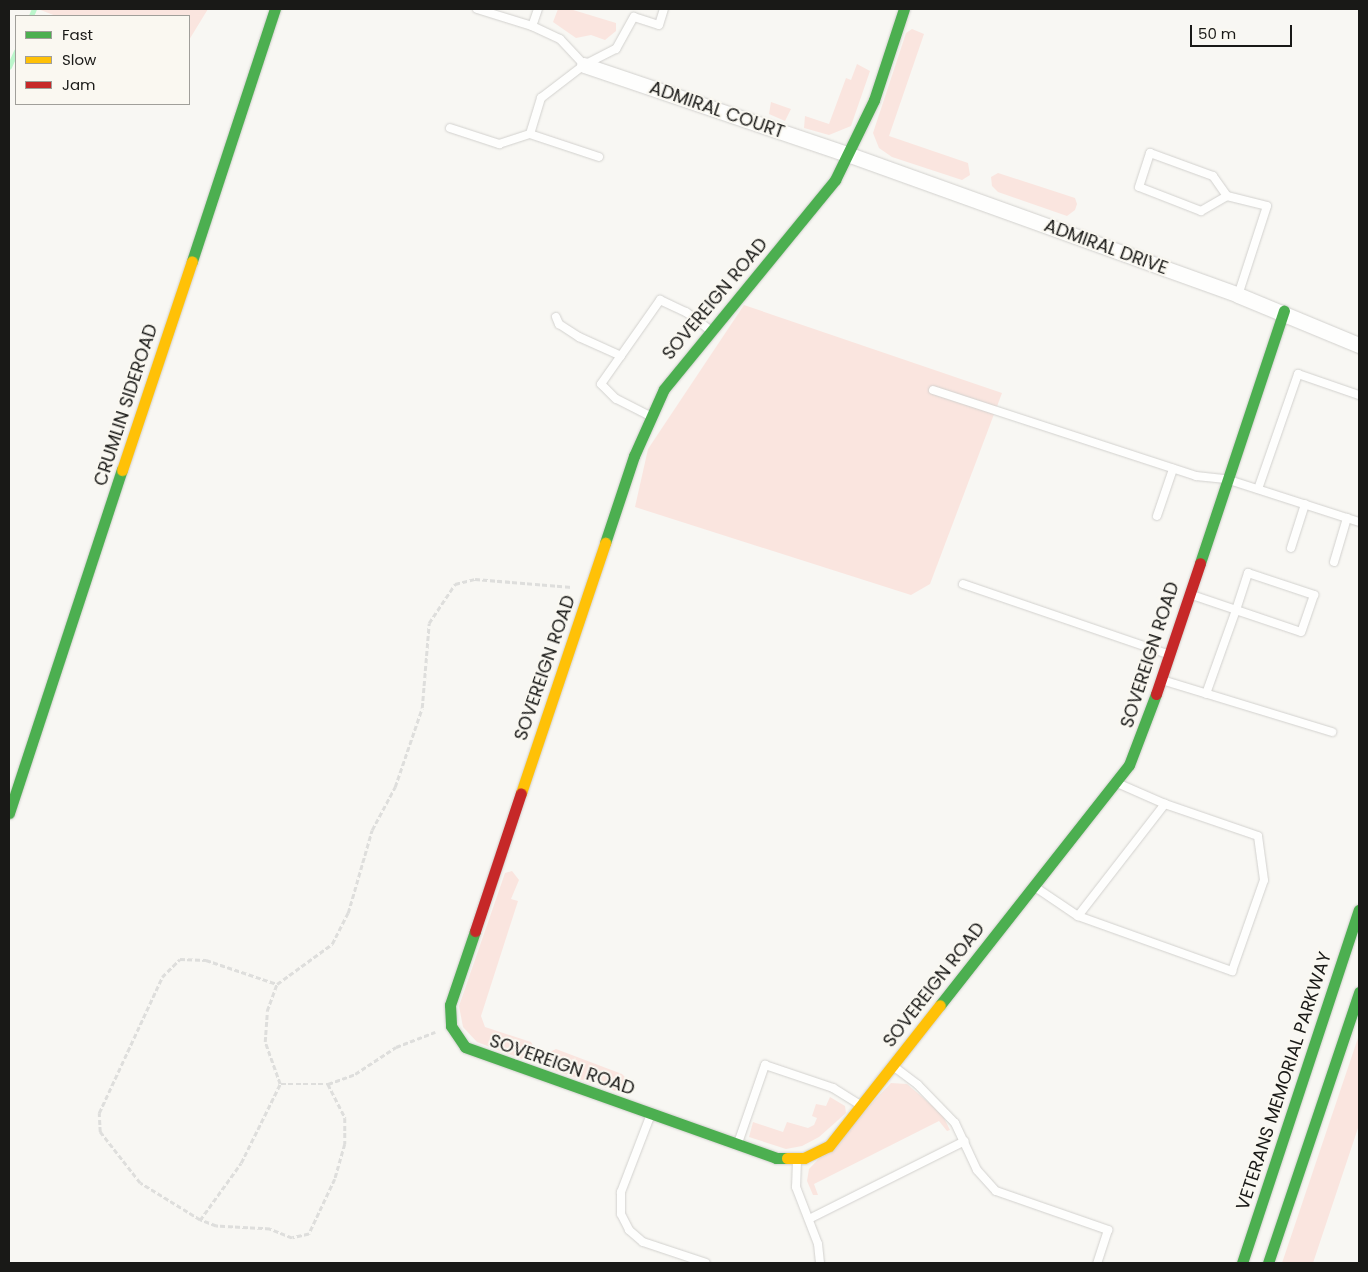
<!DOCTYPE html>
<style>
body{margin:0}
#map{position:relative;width:1368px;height:1272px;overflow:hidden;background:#f8f7f3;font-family:Poppins,sans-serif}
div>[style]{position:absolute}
.green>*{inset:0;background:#fae5df}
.stream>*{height:4.5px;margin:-2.25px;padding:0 2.25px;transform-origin:2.25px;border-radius:2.25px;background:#bcf6cc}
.path>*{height:2.5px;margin-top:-1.25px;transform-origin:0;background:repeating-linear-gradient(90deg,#dededc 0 5px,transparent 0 7.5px)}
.roads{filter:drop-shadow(0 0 1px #d2d1ce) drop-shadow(0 0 1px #d2d1ce)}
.lane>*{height:8px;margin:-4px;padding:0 4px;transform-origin:4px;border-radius:4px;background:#fefefd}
.street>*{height:15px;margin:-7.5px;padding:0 7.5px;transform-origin:7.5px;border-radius:7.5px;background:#fefefd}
.fast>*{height:11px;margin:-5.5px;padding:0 5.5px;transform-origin:5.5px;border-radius:5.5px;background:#4caf50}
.slow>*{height:11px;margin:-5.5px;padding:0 5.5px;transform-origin:5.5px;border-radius:5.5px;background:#ffc107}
.jam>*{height:11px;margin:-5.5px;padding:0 5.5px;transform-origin:5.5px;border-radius:5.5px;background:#c62828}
span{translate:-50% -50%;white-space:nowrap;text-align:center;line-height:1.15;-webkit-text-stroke:4px #faf8f1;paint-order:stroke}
.street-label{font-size:18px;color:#191917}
.frame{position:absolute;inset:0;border:10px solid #191917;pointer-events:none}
.legend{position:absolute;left:15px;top:15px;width:175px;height:90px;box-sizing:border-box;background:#faf8f1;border:1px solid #a09f9a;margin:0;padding:6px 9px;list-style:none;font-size:15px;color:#191917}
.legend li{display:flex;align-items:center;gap:10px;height:25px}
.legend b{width:25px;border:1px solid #a09f9a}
.scale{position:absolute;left:1190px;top:25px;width:102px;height:22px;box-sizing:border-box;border:2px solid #191917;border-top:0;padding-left:6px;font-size:15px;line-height:18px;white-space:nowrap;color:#191917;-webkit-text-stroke:4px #faf8f1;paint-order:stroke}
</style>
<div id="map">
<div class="green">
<div style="clip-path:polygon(38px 9px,208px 9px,189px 40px,189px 16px,56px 16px)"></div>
<div style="clip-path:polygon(558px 9px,570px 9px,616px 23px,616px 31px,605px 40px,591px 35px,576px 38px,553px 22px)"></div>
<div style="clip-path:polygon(912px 29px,924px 34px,889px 136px,968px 163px,970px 175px,962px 180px,892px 157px,879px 148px,873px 133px,906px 33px)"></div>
<div style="clip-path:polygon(857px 64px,870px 71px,851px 126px,829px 135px,804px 128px,805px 116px,829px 124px,846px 78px,851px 80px)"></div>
<div style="clip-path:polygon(771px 102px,791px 109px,785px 121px,769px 114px)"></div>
<div style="clip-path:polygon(998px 173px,1075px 198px,1077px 204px,1075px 210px,1067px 216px,998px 192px,992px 186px,991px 177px)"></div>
<div style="clip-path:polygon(744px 305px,1002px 393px,930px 584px,911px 595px,635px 507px,648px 449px)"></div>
<div style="clip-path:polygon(512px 871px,519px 880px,511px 899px,518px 901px,481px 1016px,485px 1027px,531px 1042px,535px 1049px,524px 1060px,477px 1042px,463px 1027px,459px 1006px,505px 873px)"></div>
<div style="clip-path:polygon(1359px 1035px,1359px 1125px,1313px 1263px,1282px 1263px)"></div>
<div style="clip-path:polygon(556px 1049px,622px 1074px,628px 1080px,625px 1086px,618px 1092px,549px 1069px,546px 1060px,550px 1052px)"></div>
<div style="clip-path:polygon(891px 1083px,907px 1084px,942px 1114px,950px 1130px,947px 1131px,939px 1121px,814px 1184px,818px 1195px,813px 1195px,807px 1181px,809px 1169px)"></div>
<div style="clip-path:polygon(830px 1097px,845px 1106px,846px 1113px,819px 1137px,802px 1146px,786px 1149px,749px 1137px,753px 1122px,783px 1132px,787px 1122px,808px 1128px,814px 1125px,817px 1118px,812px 1116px,816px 1104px,826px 1106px)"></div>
</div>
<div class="stream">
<div style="left:31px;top:16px;width:8px;rotate:-67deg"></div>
<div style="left:9px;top:67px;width:17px;rotate:-66deg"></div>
</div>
<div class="path">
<div style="left:281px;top:1084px;width:47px"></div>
<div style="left:328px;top:1084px;width:29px;rotate:-20deg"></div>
<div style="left:355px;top:1074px;width:49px;rotate:-33.4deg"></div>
<div style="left:396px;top:1047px;width:42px;rotate:-21deg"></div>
<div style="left:328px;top:1084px;width:38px;rotate:63deg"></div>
<div style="left:345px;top:1118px;width:26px;rotate:90deg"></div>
<div style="left:345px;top:1144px;width:36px;rotate:106deg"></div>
<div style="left:335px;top:1179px;width:61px;rotate:115.3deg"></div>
<div style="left:309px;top:1234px;width:17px;rotate:167deg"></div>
<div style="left:292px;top:1238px;width:24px;rotate:-158deg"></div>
<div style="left:270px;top:1229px;width:54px;rotate:-176.8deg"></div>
<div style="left:216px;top:1226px;width:17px;rotate:-159deg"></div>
<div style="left:200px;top:1220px;width:70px;rotate:-148.3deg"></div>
<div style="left:140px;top:1183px;width:65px;rotate:-128.1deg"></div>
<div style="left:100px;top:1132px;width:19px;rotate:-93deg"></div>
<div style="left:99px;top:1113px;width:150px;rotate:-65.1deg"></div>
<div style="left:162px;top:977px;width:25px;rotate:-45deg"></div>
<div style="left:180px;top:959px;width:26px;rotate:2deg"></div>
<div style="left:206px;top:960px;width:75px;rotate:18.7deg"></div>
<div style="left:277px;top:984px;width:68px;rotate:-36deg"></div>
<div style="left:332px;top:944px;width:35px;rotate:-63deg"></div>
<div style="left:348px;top:913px;width:86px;rotate:-73.9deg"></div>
<div style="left:372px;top:830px;width:49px;rotate:-61.9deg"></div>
<div style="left:395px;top:787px;width:83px;rotate:-71.1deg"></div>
<div style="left:422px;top:708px;width:85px;rotate:-85.3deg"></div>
<div style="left:429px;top:623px;width:47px;rotate:-56.3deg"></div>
<div style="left:455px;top:584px;width:21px;rotate:-14deg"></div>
<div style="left:475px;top:579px;width:97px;rotate:4.7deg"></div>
<div style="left:200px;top:1220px;width:70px;rotate:-54.3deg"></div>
<div style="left:241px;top:1163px;width:88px;rotate:-63.7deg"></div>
<div style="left:280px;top:1084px;width:45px;rotate:-109.7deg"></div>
<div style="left:265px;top:1042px;width:31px;rotate:-86deg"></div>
<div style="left:267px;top:1011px;width:29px;rotate:-70deg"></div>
</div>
<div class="roads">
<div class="lane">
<div style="left:477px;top:9px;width:58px;rotate:17.2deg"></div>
<div style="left:538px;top:9px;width:18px;rotate:109deg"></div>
<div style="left:532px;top:26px;width:31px;rotate:25deg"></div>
<div style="left:560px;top:39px;width:35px;rotate:47deg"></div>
<div style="left:450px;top:128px;width:52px;rotate:18.1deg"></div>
<div style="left:499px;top:144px;width:33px;rotate:-18deg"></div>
<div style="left:599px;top:157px;width:73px;rotate:-161.6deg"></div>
<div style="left:530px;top:134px;width:38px;rotate:-73deg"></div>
<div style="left:541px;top:98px;width:54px;rotate:-37.5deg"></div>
<div style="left:584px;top:65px;width:36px;rotate:-27deg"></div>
<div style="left:616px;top:49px;width:37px;rotate:-61deg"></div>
<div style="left:634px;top:17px;width:26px;rotate:18deg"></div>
<div style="left:659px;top:25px;width:17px;rotate:-73deg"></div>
<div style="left:1227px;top:196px;width:30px;rotate:150deg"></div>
<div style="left:1201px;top:211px;width:66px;rotate:-158.8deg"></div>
<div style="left:1139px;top:187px;width:36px;rotate:-72deg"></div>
<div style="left:1150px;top:153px;width:67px;rotate:20.1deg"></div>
<div style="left:1213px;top:176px;width:24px;rotate:55deg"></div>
<div style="left:1227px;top:196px;width:41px;rotate:14deg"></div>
<div style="left:1267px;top:206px;width:94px;rotate:108deg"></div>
<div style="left:556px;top:317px;width:8px;rotate:67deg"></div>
<div style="left:559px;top:324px;width:24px;rotate:33deg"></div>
<div style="left:579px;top:337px;width:46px;rotate:24.3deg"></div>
<div style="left:933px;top:390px;width:277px;rotate:18.1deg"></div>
<div style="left:1196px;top:476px;width:30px;rotate:6deg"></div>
<div style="left:1226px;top:479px;width:140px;rotate:17.9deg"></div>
<div style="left:650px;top:416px;width:38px;rotate:-153deg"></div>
<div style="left:616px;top:399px;width:21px;rotate:-135deg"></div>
<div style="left:601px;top:384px;width:103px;rotate:-54.9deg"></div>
<div style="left:660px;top:300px;width:29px;rotate:25deg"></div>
<div style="left:686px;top:312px;width:30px;rotate:37deg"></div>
<div style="left:1258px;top:489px;width:122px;rotate:-70.8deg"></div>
<div style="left:1298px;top:374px;width:65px;rotate:19deg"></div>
<div style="left:1157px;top:516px;width:50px;rotate:-71.2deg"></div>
<div style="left:1291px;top:548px;width:46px;rotate:-72.3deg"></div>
<div style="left:1334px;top:562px;width:46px;rotate:-73.5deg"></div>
<div style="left:1248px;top:573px;width:70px;rotate:18.4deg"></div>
<div style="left:1314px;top:595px;width:39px;rotate:109deg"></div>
<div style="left:1301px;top:632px;width:69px;rotate:-161.3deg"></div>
<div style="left:1236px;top:610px;width:39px;rotate:-72deg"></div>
<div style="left:963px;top:584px;width:216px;rotate:18.9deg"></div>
<div style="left:1192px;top:595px;width:46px;rotate:18.8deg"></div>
<div style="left:1236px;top:610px;width:89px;rotate:109.7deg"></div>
<div style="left:1162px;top:680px;width:178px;rotate:17deg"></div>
<div style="left:1035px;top:887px;width:52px;rotate:34deg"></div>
<div style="left:1078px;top:916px;width:164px;rotate:19.7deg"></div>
<div style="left:1232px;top:971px;width:96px;rotate:-70.6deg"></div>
<div style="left:1264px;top:880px;width:44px;rotate:-97.8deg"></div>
<div style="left:1258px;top:836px;width:98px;rotate:-161deg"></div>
<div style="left:1165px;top:804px;width:52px;rotate:-156.4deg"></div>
<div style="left:1078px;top:916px;width:142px;rotate:-52.2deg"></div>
<div style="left:893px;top:1066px;width:31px;rotate:37deg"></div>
<div style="left:918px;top:1085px;width:53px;rotate:45.8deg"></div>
<div style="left:955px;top:1123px;width:52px;rotate:64.9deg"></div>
<div style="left:977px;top:1170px;width:28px;rotate:48deg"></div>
<div style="left:996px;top:1191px;width:119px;rotate:19.2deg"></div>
<div style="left:1108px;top:1230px;width:35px;rotate:108deg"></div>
<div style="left:651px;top:1114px;width:84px;rotate:111deg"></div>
<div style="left:621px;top:1192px;width:22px;rotate:90deg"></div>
<div style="left:621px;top:1214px;width:18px;rotate:63deg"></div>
<div style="left:629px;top:1230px;width:18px;rotate:41deg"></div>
<div style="left:643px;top:1242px;width:66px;rotate:18.4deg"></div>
<div style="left:738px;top:1143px;width:83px;rotate:-70.9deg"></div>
<div style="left:765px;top:1065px;width:72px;rotate:18.7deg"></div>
<div style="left:833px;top:1088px;width:32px;rotate:32deg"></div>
<div style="left:797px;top:1160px;width:27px;rotate:92deg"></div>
<div style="left:796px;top:1187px;width:61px;rotate:68.9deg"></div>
<div style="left:818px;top:1244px;width:19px;rotate:84deg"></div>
<div style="left:809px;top:1219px;width:174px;rotate:-26.6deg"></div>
</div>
<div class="street">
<div style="left:584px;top:65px;width:281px;rotate:18.7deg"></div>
<div style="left:850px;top:155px;width:412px;rotate:19.8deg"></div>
<div style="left:1238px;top:295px;width:131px;rotate:22.5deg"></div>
</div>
<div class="fast">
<div style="left:192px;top:261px;width:265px;rotate:-71.8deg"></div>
<div style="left:605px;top:543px;width:92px;rotate:-71.6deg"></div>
<div style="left:634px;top:456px;width:73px;rotate:-65.9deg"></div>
<div style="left:664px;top:389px;width:270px;rotate:-50.7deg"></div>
<div style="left:835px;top:180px;width:89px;rotate:-64deg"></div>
<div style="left:874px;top:100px;width:96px;rotate:-71.8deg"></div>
<div style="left:1200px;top:563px;width:266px;rotate:-71.6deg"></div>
<div style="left:9px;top:813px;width:361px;rotate:-71.8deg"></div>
<div style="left:475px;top:931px;width:78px;rotate:108.7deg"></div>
<div style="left:450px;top:1005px;width:21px;rotate:87deg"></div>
<div style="left:451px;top:1026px;width:25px;rotate:56deg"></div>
<div style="left:465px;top:1047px;width:330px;rotate:19.6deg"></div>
<div style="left:776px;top:1158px;width:11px"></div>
<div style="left:940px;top:1005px;width:305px;rotate:-51.8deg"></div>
<div style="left:1129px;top:765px;width:76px;rotate:-69.2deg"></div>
<div style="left:1242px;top:1263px;width:372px;rotate:-71.7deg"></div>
<div style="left:1268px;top:1263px;width:286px;rotate:-71.4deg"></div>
</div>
<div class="slow">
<div style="left:122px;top:470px;width:220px;rotate:-71.5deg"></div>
<div style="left:521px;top:793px;width:264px;rotate:-71.4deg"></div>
<div style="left:787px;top:1158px;width:17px"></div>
<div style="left:804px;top:1158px;width:28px;rotate:-26deg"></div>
<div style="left:829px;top:1146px;width:179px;rotate:-51.8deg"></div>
</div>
<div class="jam">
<div style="left:1156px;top:694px;width:138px;rotate:-71.4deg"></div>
<div style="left:475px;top:931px;width:145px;rotate:-71.6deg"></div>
</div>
</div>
<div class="street-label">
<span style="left:717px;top:110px;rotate:19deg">ADMIRAL COURT</span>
<span style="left:1106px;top:247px;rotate:20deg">ADMIRAL DRIVE</span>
<span style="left:715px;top:299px;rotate:-50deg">SOVEREIGN ROAD</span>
<span style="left:126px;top:405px;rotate:-72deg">CRUMLIN SIDEROAD</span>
<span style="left:1150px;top:655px;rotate:-72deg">SOVEREIGN ROAD</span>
<span style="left:545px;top:668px;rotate:-71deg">SOVEREIGN ROAD</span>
<span style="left:934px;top:985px;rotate:-52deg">SOVEREIGN ROAD</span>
<span style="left:562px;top:1065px;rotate:19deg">SOVEREIGN ROAD</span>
<span style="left:1284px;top:1081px;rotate:-72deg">VETERANS MEMORIAL PARKWAY</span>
</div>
<div class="frame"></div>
<ul class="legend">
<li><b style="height:6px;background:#4caf50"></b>Fast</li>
<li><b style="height:6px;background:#ffc107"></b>Slow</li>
<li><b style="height:6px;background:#c62828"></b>Jam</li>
</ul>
<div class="scale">50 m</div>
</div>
